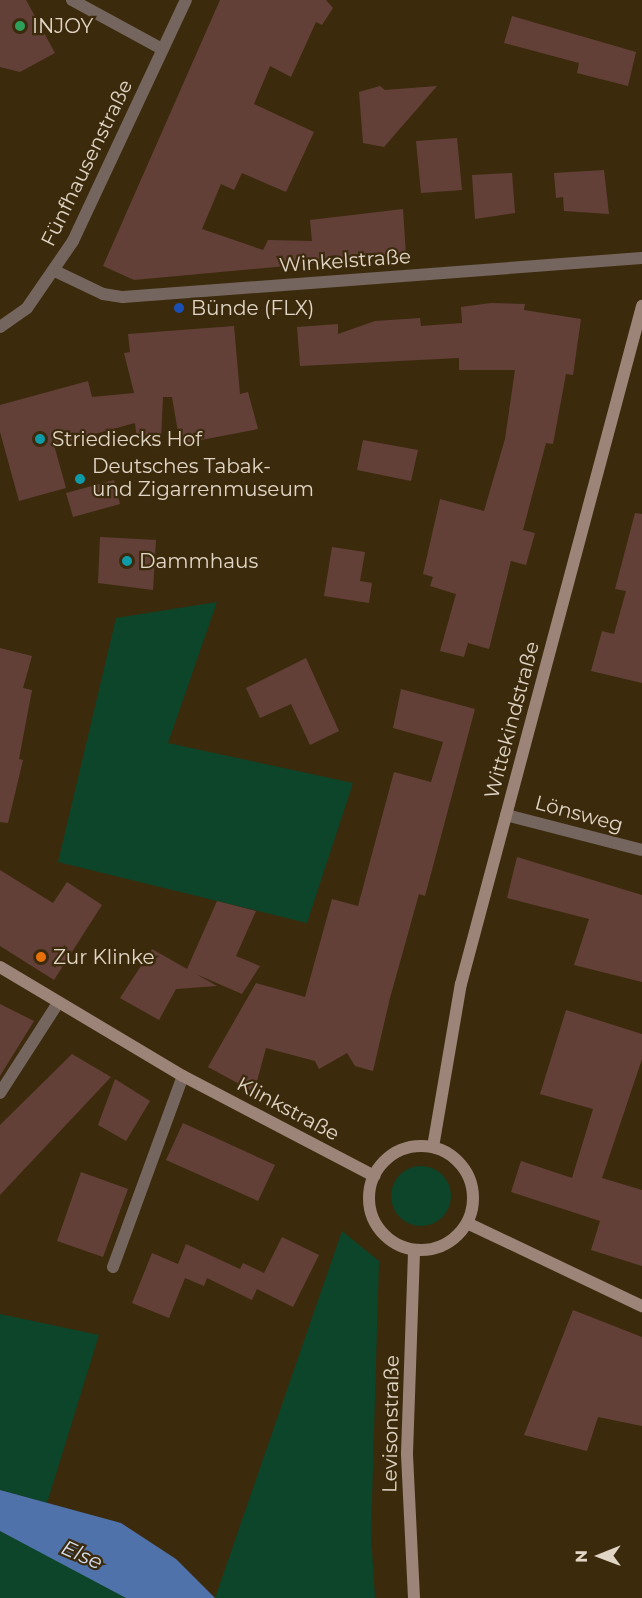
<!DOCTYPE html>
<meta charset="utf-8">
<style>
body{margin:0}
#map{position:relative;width:642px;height:1598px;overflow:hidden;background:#3c2a0d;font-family:Montserrat,sans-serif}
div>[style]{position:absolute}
.green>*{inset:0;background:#0c4529}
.round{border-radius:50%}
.water>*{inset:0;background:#4e72a9}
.building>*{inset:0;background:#624038}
.lane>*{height:12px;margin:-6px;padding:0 6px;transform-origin:6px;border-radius:6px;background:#74665e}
.street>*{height:12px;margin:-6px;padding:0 6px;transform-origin:6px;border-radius:6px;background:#74665e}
.secondary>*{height:12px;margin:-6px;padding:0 6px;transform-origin:6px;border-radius:6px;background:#9c8478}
.secondary>.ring{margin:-6px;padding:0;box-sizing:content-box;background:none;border:12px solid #9c8478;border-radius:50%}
.dots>*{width:16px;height:16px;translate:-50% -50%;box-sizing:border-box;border:3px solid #3c2a0d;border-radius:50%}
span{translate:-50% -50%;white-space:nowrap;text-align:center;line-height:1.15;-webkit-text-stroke:4.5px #3c2a0d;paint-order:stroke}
.poi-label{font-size:20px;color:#e1d6c6}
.left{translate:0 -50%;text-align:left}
.street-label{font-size:20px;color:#e1d6c6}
.water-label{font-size:21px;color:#d4dfef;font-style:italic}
.north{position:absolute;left:570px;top:1526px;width:60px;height:60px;-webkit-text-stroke:4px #3c2a0d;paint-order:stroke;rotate:269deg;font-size:16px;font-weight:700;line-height:24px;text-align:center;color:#e1d6c6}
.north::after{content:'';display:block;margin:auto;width:21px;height:27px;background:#e1d6c6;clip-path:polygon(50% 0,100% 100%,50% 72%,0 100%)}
</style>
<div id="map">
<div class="green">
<div style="clip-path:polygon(217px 602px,168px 743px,353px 783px,307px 923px,58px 862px,116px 618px)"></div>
<div class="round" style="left:391px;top:1166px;width:60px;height:60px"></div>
<div style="clip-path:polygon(342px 1231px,379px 1261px,371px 1535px,375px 1598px,215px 1598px)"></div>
<div style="clip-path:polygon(0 1314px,99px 1335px,47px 1503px,0 1490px)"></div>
<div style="clip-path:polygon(0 1531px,118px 1590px,125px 1598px,0 1598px)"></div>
</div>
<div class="water">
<div style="clip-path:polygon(0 1490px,121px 1523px,176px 1559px,215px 1598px,126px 1598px,0 1531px)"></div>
</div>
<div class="building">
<div style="clip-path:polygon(0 0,26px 0,55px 53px,20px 72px,0 67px)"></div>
<div style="clip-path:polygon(220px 0,326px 0,333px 8px,322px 25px,316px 22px,291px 77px,270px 66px,254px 104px,314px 132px,286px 192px,242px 173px,234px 190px,221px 184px,202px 229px,263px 250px,268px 240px,312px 241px,310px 220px,403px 209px,406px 255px,134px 280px,103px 266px)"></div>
<div style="clip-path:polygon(512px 16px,636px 52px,628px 86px,577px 73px,579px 63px,504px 43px)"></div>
<div style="clip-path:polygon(380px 86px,385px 90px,437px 86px,384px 147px,363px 143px,361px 118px,359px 92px)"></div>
<div style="clip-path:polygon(457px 138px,462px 190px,421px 193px,416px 141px)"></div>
<div style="clip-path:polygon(604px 170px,609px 214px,564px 211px,563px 197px,556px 198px,554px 173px)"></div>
<div style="clip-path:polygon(512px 173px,515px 213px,475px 219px,472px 175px)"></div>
<div style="clip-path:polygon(491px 303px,525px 304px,524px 310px,581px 319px,573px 375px,566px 374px,553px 444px,546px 443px,523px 530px,535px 533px,526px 565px,511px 561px,489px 649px,468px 643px,464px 657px,440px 651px,456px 594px,430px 586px,433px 577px,423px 574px,440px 499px,484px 511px,505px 439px,515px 370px,459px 370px,459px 358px,300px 366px,297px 327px,338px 324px,338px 334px,375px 321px,420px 318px,421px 326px,462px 323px,461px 307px)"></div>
<div style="clip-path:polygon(234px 326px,240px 394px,248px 392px,258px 429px,180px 444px,172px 397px,163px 397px,161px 440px,137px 441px,135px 423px,54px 445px,66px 488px,19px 501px,0 432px,0 405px,88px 381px,92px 397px,134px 393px,124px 353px,130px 352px,128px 334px)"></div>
<div style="clip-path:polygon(363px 440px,418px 450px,411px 481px,357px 470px)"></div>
<div style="clip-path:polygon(114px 480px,120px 504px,73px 517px,66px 493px)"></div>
<div style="clip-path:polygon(635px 513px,642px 514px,642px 683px,591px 671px,602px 631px,614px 634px,626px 591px,615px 589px)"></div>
<div style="clip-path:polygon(100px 537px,156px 540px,153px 590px,98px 583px)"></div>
<div style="clip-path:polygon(332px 547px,365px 552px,360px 581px,372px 583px,369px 603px,324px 596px)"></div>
<div style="clip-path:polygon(0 648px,32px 656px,23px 688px,32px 690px,19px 759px,23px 760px,8px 823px,0 822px)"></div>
<div style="clip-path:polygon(306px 658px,339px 731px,310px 745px,291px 704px,260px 718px,246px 688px)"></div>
<div style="clip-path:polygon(401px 689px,475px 709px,425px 896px,419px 894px,390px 998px,373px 1071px,355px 1066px,347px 1053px,319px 1069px,315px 1061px,266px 1048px,254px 1092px,208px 1067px,256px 983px,305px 997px,332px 899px,358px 906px,394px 772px,431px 782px,443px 742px,393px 728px)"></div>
<div style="clip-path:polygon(517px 857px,642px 895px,642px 982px,574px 965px,589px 919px,507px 898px)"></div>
<div style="clip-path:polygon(0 870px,53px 903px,67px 882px,102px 905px,54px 980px,0 946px)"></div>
<div style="clip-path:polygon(217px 901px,256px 911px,236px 956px,260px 966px,242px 994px,196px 974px,217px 986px,176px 989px,159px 1020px,120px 998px,152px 949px,187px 969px)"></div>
<div style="clip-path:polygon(0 1004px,34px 1021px,0 1076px)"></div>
<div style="clip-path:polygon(566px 1010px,642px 1034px,642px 1059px,602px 1178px,642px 1190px,642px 1266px,591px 1250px,600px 1221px,511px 1192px,521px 1161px,572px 1178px,593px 1109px,540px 1094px)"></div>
<div style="clip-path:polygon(72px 1054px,111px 1077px,0 1195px,0 1125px)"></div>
<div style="clip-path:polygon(115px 1079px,150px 1101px,126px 1141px,98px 1125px)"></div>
<div style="clip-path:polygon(183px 1123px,275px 1165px,258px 1201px,166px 1160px)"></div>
<div style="clip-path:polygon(81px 1172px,128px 1189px,103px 1257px,57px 1241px)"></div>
<div style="clip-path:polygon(282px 1237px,319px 1255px,293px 1307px,257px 1289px,252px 1300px,207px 1278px,204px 1286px,185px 1278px,169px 1318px,132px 1303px,152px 1253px,178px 1264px,186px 1244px,240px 1269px,243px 1263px,264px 1273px)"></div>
<div style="clip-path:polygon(573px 1310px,642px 1337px,642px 1426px,598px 1417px,587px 1451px,524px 1435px)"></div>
</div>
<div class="lane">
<div style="left:0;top:1093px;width:107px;rotate:-57.2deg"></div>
</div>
<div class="street">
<div style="left:72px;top:0;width:102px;rotate:28.6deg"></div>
<div style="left:55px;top:271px;width:53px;rotate:25.6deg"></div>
<div style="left:103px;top:294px;width:20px;rotate:9deg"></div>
<div style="left:123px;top:297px;width:520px;rotate:-4.3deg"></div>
<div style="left:0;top:327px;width:33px;rotate:-35deg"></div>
<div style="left:27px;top:308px;width:81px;rotate:-55.5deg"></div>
<div style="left:73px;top:241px;width:266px;rotate:-64.9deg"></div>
<div style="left:506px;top:815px;width:140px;rotate:14.4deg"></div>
<div style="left:113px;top:1267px;width:203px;rotate:-69.9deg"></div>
</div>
<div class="secondary">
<div style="left:0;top:967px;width:213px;rotate:30.8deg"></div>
<div style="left:183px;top:1076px;width:216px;rotate:27.6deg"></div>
<div class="ring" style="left:369px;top:1146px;width:92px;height:92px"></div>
<div style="left:433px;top:1147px;width:165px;rotate:-80.3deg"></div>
<div style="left:461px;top:984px;width:702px;rotate:-75.05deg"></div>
<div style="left:467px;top:1223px;width:194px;rotate:25.4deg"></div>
<div style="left:414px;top:1598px;width:145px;rotate:-92.8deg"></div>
<div style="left:407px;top:1453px;width:203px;rotate:-88deg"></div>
</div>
<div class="dots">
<div style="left:20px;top:26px;background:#2e9e5b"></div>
<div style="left:179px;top:308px;background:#1a4fb4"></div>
<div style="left:40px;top:439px;background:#0f9aa8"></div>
<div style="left:80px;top:479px;background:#0f9aa8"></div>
<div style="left:127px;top:561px;background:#0f9aa8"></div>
<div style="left:41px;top:957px;background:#e8710a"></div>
</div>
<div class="poi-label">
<span class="left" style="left:32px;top:26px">INJOY</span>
<span class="left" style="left:191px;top:308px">Bünde (FLX)</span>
<span class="left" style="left:52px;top:439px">Striediecks Hof</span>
<span class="left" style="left:92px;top:478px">Deutsches Tabak-<br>und Zigarrenmuseum</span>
<span class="left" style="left:139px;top:561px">Dammhaus</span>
<span class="left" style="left:53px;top:957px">Zur Klinke</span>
</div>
<div class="street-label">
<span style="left:87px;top:163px;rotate:-64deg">Fünfhausenstraße</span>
<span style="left:345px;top:261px;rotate:-4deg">Winkelstraße</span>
<span style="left:512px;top:720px;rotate:-75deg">Wittekindstraße</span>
<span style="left:579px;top:814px;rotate:15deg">Lönsweg</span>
<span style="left:288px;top:1109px;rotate:28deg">Klinkstraße</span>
<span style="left:391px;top:1424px;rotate:-89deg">Levisonstraße</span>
</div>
<div class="water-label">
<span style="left:82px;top:1555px;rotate:24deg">Else</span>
</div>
<div class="north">N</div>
</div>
